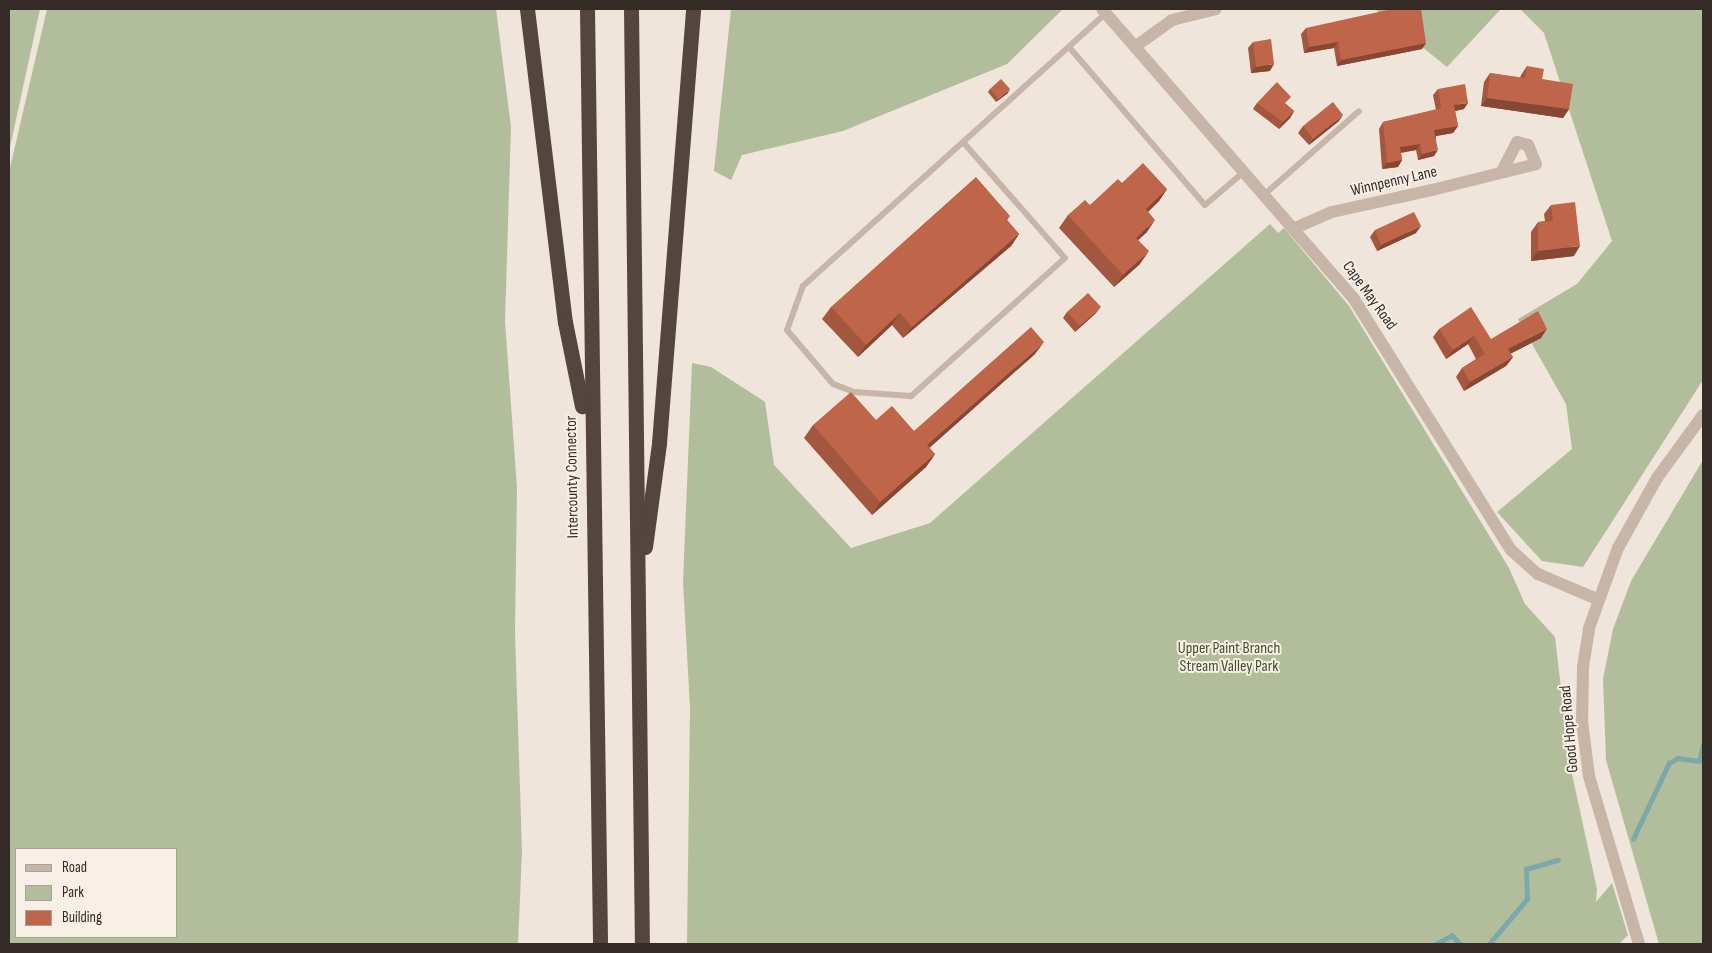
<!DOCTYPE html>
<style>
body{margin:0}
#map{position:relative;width:1712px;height:953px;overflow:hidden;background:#f0e5da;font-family:"Sofia Sans Condensed",sans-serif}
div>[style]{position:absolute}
.green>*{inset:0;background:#b2be9b}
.stream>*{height:4.5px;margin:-2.25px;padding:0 2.25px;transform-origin:2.25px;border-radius:2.25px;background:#7ba9ab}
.service>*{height:6px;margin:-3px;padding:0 3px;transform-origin:3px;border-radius:3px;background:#c7b5a7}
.minor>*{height:12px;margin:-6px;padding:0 6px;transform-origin:6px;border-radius:6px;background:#c7b5a7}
.tertiary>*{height:12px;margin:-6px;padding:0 6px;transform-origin:6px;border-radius:6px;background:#c7b5a7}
.motorway>*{height:15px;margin:-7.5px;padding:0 7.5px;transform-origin:7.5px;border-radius:7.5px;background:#54453e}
.wall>*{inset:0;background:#a4573f}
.shaded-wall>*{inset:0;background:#864733}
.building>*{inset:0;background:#bf6549}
span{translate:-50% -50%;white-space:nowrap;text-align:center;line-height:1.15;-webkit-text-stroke:4px #f8f0e6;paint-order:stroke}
.street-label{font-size:16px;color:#342b27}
.park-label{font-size:16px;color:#43512c}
.frame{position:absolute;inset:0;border:10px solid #342b27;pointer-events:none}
.legend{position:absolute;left:15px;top:848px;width:162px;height:90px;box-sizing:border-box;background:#f8f0e6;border:1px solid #aaa19a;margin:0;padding:6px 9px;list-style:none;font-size:15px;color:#342b27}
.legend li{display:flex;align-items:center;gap:10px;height:25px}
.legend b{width:25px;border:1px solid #aaa19a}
</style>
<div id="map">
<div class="green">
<div style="clip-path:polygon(9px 9px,40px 9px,9px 152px)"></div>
<div style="clip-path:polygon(evenodd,47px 9px,496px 9px,511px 127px,505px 321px,517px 488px,515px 633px,522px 851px,518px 944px,9px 944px,9px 172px,47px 9px,16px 849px,176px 849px,176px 937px,16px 937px,16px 849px)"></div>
<div style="clip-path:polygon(731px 9px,1063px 9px,1007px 64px,843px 131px,742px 155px,731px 180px,714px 171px)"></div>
<div style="clip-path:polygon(1375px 9px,1501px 9px,1447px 67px)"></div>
<div style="clip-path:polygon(1520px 9px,1703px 9px,1703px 380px,1583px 567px,1542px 561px,1497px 512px,1572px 449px,1566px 404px,1518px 319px,1577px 284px,1612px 241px,1544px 33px)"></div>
<div style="clip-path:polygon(1270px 224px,1278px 233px,1284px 228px,1349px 306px,1509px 568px,1525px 604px,1555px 637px,1570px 765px,1597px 889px,1596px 902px,1612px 883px,1628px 935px,1619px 944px,687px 944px,690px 708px,683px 582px,692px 363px,711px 367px,765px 402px,774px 465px,851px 548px,930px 523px)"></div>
<div style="clip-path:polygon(1703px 460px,1703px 944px,1659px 944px,1606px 760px,1603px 679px,1613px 629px,1631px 581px)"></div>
</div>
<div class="stream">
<div style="left:1633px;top:839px;width:84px;rotate:-64.7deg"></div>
<div style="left:1669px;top:763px;width:10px;rotate:-29deg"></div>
<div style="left:1678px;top:758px;width:21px;rotate:8deg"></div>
<div style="left:1699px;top:761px;width:16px;rotate:-76deg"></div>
<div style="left:1436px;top:944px;width:18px;rotate:-29deg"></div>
<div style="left:1452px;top:935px;width:12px;rotate:48deg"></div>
<div style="left:1489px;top:944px;width:59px;rotate:-49.8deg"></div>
<div style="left:1527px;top:899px;width:30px;rotate:-92deg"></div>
<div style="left:1526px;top:869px;width:33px;rotate:-16deg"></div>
</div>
<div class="service">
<div style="left:1069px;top:47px;width:208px;rotate:49.3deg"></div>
<div style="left:1205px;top:205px;width:52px;rotate:-40.4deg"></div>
<div style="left:963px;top:142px;width:154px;rotate:48.7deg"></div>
<div style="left:1065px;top:258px;width:207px;rotate:138.1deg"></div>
<div style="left:911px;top:396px;width:57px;rotate:-176deg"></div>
<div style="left:854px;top:392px;width:22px;rotate:-159deg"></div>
<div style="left:833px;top:384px;width:71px;rotate:-130.4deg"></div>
<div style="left:787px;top:330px;width:47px;rotate:-70deg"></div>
<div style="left:803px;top:286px;width:408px;rotate:-42deg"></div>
<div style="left:1265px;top:194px;width:125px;rotate:-41.4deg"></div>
</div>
<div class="minor">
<div style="left:1102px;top:9px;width:384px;rotate:49deg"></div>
<div style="left:1354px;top:299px;width:296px;rotate:58deg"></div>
<div style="left:1511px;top:550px;width:36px;rotate:42deg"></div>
<div style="left:1538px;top:574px;width:64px;rotate:23deg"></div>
<div style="left:1136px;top:46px;width:44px;rotate:-35.8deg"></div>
<div style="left:1172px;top:20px;width:45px;rotate:-14deg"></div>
<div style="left:1295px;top:228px;width:40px;rotate:-23.4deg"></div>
<div style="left:1332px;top:212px;width:102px;rotate:-12.4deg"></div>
<div style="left:1432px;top:190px;width:107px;rotate:-14deg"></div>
<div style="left:1536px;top:164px;width:21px;rotate:-113deg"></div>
<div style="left:1528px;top:145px;width:11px;rotate:-165deg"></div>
<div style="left:1517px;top:142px;width:34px;rotate:117deg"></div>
</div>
<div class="tertiary">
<div style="left:1639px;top:944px;width:175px;rotate:-106.6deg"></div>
<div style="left:1589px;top:776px;width:55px;rotate:-97.3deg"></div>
<div style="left:1582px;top:721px;width:54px;rotate:-88.9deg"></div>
<div style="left:1583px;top:667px;width:39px;rotate:-81deg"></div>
<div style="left:1589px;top:628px;width:85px;rotate:-70.1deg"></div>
<div style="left:1618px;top:548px;width:80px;rotate:-60.9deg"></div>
<div style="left:1657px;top:478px;width:78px;rotate:-53.9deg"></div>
</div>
<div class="motorway">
<div style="left:527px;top:9px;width:315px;rotate:83.1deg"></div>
<div style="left:565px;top:322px;width:86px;rotate:78.6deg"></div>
<div style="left:587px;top:9px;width:935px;rotate:89.2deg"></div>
<div style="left:631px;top:9px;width:935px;rotate:89.33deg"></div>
<div style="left:645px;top:547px;width:105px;rotate:-82.3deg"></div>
<div style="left:659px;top:443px;width:435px;rotate:-85.5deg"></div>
</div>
<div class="wall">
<div style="clip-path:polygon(1306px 28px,1426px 43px,1422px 49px,1337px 66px,1334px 48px,1304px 53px,1301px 34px)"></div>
<div style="clip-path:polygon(1253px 42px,1270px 71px,1251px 73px,1248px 48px)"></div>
<div style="clip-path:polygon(1527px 66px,1542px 79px,1569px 109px,1563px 118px,1481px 106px,1484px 82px,1490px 73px,1520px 78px,1521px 75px)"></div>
<div style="clip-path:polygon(990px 89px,1008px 93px,996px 102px,988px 92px)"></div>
<div style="clip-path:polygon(1438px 89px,1464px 109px,1455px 111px,1458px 126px,1453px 133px,1436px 136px,1434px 156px,1418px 160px,1416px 150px,1401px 153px,1402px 160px,1398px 167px,1382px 169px,1379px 129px,1383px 122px,1436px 110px,1433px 95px)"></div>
<div style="clip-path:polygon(1257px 103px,1286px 104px,1294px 111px,1290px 118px,1279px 129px,1253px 109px)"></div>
<div style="clip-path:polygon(1339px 121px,1309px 145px,1298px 133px,1303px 126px)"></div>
<div style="clip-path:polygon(1122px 183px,1167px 189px,1159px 201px,1148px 212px,1147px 232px,1138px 240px,1140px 264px,1114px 287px,1059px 228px,1068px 215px,1090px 205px)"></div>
<div style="clip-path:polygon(1551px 205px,1574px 256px,1531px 261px,1531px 232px,1538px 222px,1545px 221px,1544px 214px)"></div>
<div style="clip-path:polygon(1010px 216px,1007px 220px,1019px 234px,1011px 246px,903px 338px,892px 325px,858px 357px,822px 319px,831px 307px)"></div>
<div style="clip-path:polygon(1375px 230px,1416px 233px,1377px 251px,1370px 237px)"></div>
<div style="clip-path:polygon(1067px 312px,1096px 313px,1075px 332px,1063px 318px)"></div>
<div style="clip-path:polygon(1439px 329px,1491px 339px,1541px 338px,1510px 354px,1513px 357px,1506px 366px,1464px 391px,1456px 377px,1462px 368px,1476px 359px,1468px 344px,1446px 359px,1433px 337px)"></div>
<div style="clip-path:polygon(1035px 354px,929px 448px,935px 454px,926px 467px,872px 515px,804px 438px,813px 425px,876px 420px,914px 431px)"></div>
</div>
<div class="shaded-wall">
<div style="clip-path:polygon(1338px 42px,1334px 48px,1304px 53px,1309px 47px)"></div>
<div style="clip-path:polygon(1426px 43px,1422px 49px,1337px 66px,1341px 60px)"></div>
<div style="clip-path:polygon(1274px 64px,1270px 71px,1251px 73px,1256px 67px)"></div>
<div style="clip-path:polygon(1010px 89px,1008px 93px,996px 102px,999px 99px)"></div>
<div style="clip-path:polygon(1487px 98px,1569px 109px,1563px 118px,1481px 106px)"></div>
<div style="clip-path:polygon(1468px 103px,1464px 109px,1450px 112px,1454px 105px)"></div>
<div style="clip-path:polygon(1294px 111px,1290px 118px,1279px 129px,1283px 122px)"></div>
<div style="clip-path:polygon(1343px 115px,1339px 121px,1309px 145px,1313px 139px)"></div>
<div style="clip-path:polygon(1458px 126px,1453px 133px,1430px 137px,1434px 130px)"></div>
<div style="clip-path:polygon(1420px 144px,1416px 150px,1396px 153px,1400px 147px)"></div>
<div style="clip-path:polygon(1438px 150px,1434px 156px,1418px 160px,1422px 154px)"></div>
<div style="clip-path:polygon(1402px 160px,1398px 167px,1382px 169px,1387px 163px)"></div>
<div style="clip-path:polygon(1167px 189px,1159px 201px,1137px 222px,1146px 209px)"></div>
<div style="clip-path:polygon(1155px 220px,1147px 232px,1127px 250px,1136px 238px)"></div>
<div style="clip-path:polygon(1421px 226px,1416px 233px,1377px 251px,1381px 245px)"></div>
<div style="clip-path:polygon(1019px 234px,1011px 246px,903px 338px,912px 327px)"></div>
<div style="clip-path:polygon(1580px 246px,1574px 256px,1531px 261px,1538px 251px)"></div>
<div style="clip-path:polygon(1149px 251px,1140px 264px,1114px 287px,1123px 275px)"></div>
<div style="clip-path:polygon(1101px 307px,1096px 313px,1075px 332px,1080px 326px)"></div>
<div style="clip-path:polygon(900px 313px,892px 325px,858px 357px,866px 345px)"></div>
<div style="clip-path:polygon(1547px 329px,1541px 338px,1502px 358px,1508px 349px)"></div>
<div style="clip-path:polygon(1474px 336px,1468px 344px,1446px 359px,1453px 350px)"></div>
<div style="clip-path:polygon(1044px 342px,1035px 354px,918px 458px,927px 445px)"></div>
<div style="clip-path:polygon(1513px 357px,1506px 366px,1464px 391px,1470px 382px)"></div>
<div style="clip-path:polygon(935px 454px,926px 467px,872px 515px,880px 502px)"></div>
</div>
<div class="building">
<div style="clip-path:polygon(1392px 9px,1421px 9px,1426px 43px,1341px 60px,1338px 42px,1309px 47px,1306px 28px)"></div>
<div style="clip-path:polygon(1271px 39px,1274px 64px,1256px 67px,1253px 42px)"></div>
<div style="clip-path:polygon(1527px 66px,1544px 69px,1542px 79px,1573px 84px,1569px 109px,1487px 98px,1490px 73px,1525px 78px)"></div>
<div style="clip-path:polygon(1001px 79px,1010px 89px,999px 99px,990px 89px)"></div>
<div style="clip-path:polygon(1277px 82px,1291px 97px,1285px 103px,1294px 111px,1283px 122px,1257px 103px)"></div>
<div style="clip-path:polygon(1465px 84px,1468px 103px,1454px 105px,1458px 126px,1434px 130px,1438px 150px,1422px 154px,1420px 144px,1400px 147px,1402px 160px,1387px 163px,1383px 122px,1441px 108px,1438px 89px)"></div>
<div style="clip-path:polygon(1333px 102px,1343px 115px,1313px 139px,1303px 126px)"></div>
<div style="clip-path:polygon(1143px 163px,1167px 189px,1146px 209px,1155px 220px,1136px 238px,1149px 251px,1123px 275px,1068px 215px,1085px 200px,1090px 205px,1118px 179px,1122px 183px)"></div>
<div style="clip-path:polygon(976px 177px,1010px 216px,1006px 219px,1019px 234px,912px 327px,900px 313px,866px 345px,831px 307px)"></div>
<div style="clip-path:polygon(1575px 202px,1580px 246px,1538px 251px,1538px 222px,1553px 221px,1551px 205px)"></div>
<div style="clip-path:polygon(1414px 212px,1421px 226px,1381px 245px,1375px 230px)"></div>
<div style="clip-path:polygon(1088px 293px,1101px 307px,1080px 326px,1067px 312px)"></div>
<div style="clip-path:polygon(1471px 307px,1491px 339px,1538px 311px,1547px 329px,1508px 349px,1513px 357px,1470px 382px,1462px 368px,1485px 354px,1474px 336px,1453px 350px,1439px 329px)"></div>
<div style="clip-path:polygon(1031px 327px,1044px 342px,927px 445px,935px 454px,880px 502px,813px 425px,851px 392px,876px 420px,892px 406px,914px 431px)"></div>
</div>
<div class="street-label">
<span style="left:1394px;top:182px;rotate:-13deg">Winnpenny Lane</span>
<span style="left:1369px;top:296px;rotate:54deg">Cape May Road</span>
<span style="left:573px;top:477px;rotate:-91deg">Intercounty Connector</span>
<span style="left:1570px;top:729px;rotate:-95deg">Good Hope Road</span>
</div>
<div class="park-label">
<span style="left:1229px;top:658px">Upper Paint Branch<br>Stream Valley Park</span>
</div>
<div class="frame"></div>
<ul class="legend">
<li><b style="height:6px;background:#c7b5a7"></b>Road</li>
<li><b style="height:14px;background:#b2be9b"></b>Park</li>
<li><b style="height:14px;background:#bf6549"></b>Building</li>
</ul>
</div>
